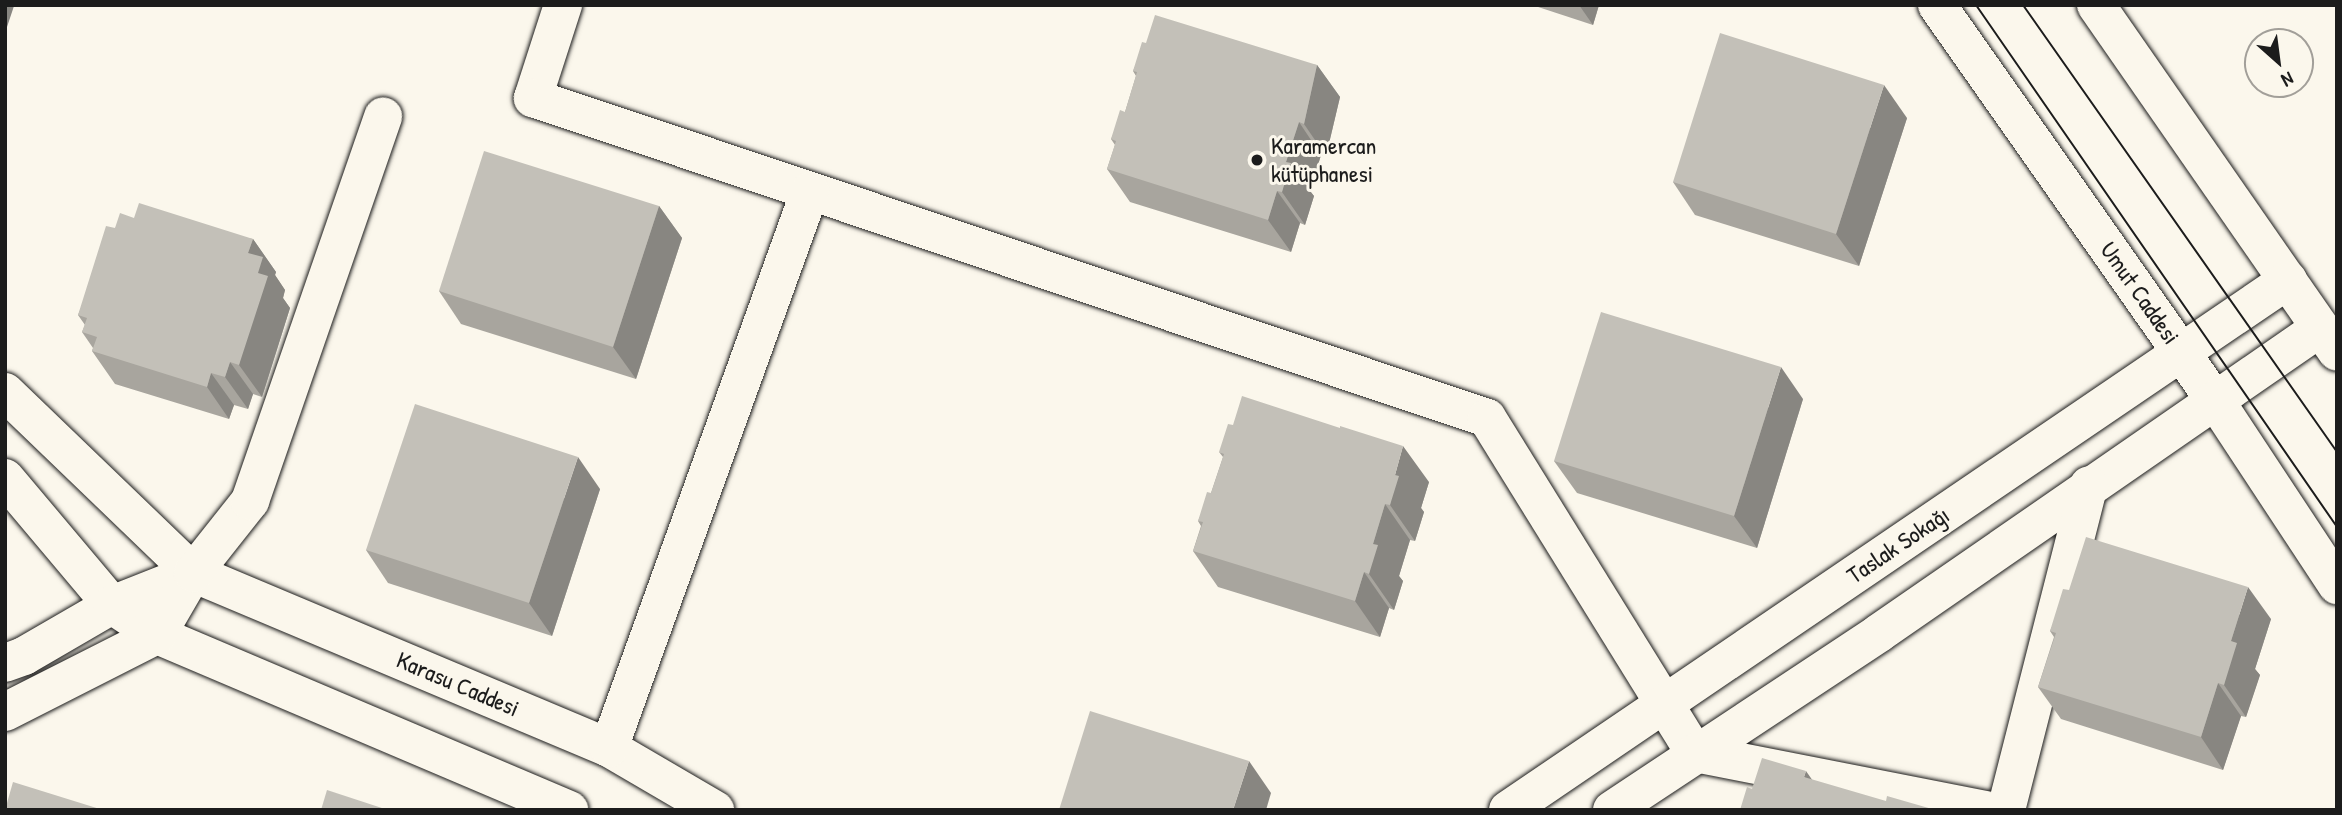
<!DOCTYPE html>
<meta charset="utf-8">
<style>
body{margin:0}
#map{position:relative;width:2342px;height:815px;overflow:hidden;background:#fbf7ec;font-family:"Patrick Hand",sans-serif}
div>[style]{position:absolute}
.roads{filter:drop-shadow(0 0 2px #1c1c1c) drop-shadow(0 0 2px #1c1c1c)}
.minor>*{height:38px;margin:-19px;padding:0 19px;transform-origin:19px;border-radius:19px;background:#fbf7ec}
.tram>*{height:2px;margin:-1px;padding:0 1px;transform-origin:1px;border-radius:1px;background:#1c1c1c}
.wall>*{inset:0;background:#a8a59e}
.shaded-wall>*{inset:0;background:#888681}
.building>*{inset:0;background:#c3c0b8}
.dots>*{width:19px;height:19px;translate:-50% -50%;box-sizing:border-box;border:4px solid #fbf7ec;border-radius:50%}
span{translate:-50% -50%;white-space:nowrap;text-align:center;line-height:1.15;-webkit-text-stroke:6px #fbf7ec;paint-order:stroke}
.poi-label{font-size:24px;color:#1c1c1c}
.left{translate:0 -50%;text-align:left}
.street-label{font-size:24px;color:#1c1c1c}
.frame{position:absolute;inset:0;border:7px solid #1c1c1c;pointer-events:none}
.north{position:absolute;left:2244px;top:28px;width:70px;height:70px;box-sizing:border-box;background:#fbf7ec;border:2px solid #a29f99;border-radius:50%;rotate:152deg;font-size:19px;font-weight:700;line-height:28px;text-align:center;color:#1c1c1c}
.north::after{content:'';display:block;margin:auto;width:24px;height:32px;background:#1c1c1c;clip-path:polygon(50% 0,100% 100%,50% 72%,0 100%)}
</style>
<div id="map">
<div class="roads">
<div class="minor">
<div style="left:563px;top:5px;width:98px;rotate:107.9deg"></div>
<div style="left:533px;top:98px;width:1006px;rotate:18.54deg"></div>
<div style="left:1487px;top:418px;width:394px;rotate:58.2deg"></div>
<div style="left:1695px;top:753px;width:296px;rotate:11.1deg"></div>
<div style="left:1937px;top:5px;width:483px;rotate:54.9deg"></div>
<div style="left:2215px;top:400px;width:222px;rotate:56.6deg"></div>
<div style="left:2096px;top:5px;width:422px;rotate:55.2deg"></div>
<div style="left:5px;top:392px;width:261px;rotate:43.9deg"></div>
<div style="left:193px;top:573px;width:451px;rotate:22.8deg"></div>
<div style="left:609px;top:748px;width:123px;rotate:30.3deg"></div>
<div style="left:5px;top:478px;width:166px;rotate:49.9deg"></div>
<div style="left:112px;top:605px;width:54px;rotate:33.7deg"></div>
<div style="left:157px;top:635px;width:448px;rotate:23deg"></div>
<div style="left:5px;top:663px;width:20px;rotate:-20deg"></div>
<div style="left:24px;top:656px;width:102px;rotate:-30.1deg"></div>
<div style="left:112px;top:605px;width:87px;rotate:-21.6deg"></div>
<div style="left:5px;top:712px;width:170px;rotate:-26.9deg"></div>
<div style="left:157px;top:635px;width:72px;rotate:-59.9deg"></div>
<div style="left:193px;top:573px;width:92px;rotate:-51.6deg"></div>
<div style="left:250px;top:501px;width:407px;rotate:-70.9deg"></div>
<div style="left:609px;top:748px;width:592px;rotate:-70.16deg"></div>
<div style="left:1508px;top:810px;width:943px;rotate:-34.2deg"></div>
<div style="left:1612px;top:810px;width:320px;rotate:-33.5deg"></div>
<div style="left:1879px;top:633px;width:536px;rotate:-34.67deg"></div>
<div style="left:2006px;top:810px;width:335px;rotate:-75.7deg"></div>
</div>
</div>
<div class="tram">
<div style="left:1976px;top:5px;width:635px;rotate:55.33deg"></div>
<div style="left:2023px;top:5px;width:546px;rotate:54.91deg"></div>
</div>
<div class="wall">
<div style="clip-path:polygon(1532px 5px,1599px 5px,1593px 25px)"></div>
<div style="clip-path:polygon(1146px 43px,1317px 65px,1340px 97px,1326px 156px,1321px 155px,1310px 191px,1314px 196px,1305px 225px,1300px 223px,1291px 252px,1130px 202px,1107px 169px,1115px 145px,1111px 139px,1125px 112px,1136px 76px,1133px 71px)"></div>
<div style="clip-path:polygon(1907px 118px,1859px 266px,1695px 215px,1673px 182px)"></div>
<div style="clip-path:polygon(659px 206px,682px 238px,636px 379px,461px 324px,439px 291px)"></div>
<div style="clip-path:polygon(134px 218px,253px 239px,276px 272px,275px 275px,285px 290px,283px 298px,290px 308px,262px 397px,253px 394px,248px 409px,234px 405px,229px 419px,115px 384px,92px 351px,93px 348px,82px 332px,85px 325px,78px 315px,115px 228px)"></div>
<div style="clip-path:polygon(1803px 399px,1757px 548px,1577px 493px,1554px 461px)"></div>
<div style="clip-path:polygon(1219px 452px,1429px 482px,1421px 508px,1424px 512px,1415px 541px,1410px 540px,1399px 576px,1403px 581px,1394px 610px,1389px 608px,1380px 637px,1218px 587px,1193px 551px,1201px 526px,1198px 521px,1211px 493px,1223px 457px)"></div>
<div style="clip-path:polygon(600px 489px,552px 636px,388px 583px,366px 550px)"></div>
<div style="clip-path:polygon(2069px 590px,2271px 619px,2255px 669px,2260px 675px,2246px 717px,2241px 716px,2223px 770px,2061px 719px,2038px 687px,2054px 637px,2050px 631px)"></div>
</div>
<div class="shaded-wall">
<div style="clip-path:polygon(5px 5px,13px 5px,14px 6px,5px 33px)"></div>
<div style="clip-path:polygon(1579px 5px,1599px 5px,1593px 25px)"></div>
<div style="clip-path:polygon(1317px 65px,1340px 97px,1326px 156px,1304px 124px)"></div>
<div style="clip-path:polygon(1884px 85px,1907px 118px,1859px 266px,1836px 234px)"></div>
<div style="clip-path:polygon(1299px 122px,1321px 155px,1310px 191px,1314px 196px,1305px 225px,1282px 192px,1286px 162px)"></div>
<div style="clip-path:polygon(1277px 191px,1300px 223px,1291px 252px,1268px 220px)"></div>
<div style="clip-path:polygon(659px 206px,682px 238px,636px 379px,613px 347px)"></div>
<div style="clip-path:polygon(253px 239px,276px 272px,275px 275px,285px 290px,283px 298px,290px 308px,262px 397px,239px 365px,258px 273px,248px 253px)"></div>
<div style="clip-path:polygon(230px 362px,253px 394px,248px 409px,225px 377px)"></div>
<div style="clip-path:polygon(1781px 367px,1803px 399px,1757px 548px,1734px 516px)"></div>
<div style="clip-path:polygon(211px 373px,234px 405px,229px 419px,207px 387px)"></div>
<div style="clip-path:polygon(1403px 446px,1429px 482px,1421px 508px,1424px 512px,1415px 541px,1390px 505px,1395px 475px)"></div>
<div style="clip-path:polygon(578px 457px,600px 489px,552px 636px,529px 603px)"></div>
<div style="clip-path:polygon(1385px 504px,1410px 540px,1399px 576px,1403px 581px,1394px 610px,1369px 574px,1373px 544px)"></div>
<div style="clip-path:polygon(1364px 572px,1389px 608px,1380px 637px,1355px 601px)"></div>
<div style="clip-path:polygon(2248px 587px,2271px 619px,2255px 669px,2260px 675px,2246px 717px,2224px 685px,2231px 641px)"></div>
<div style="clip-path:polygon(2218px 683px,2241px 716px,2223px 770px,2201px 737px)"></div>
<div style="clip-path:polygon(1249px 761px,1271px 793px,1266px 810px,1233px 810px)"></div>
<div style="clip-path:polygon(1806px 771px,1829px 804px,1804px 777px)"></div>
</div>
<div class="building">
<div style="clip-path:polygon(1155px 15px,1317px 65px,1304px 124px,1299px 122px,1286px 162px,1291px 163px,1282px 192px,1277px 191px,1268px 220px,1107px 169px,1116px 141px,1111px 139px,1120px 110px,1125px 112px,1137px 72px,1133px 71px,1142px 42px,1146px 43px)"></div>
<div style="clip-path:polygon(1720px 33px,1884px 85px,1836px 234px,1673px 182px)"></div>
<div style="clip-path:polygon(484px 151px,659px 206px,613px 347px,439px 291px)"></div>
<div style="clip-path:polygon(139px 203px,253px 239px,248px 253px,263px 257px,258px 273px,268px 276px,239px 365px,230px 362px,225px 377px,211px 373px,207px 387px,92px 351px,97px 337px,82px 332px,87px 318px,78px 315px,106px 226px,115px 228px,120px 213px,134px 218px)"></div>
<div style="clip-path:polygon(1601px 312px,1781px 367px,1734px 516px,1554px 461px)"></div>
<div style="clip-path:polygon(1242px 396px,1340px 428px,1340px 426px,1403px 446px,1395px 475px,1399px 476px,1390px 505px,1385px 504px,1373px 544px,1378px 545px,1369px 574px,1364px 572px,1355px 601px,1193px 551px,1203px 522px,1198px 521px,1207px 492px,1211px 493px,1224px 454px,1219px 452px,1228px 424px,1233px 425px)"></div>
<div style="clip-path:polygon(415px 404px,578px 457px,529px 603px,366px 550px)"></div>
<div style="clip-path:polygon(2086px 537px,2248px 587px,2231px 641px,2237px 643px,2224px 685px,2218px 683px,2201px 737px,2038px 687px,2056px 633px,2050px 631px,2063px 589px,2069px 590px)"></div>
<div style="clip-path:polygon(1090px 711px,1249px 761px,1233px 810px,1059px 810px)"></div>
<div style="clip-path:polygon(1762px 758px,1806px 771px,1804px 777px,1886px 801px,1887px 796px,1932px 809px,1740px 810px,1747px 787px,1752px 789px)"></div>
<div style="clip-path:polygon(13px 782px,103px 810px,5px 810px)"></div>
<div style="clip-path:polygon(327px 790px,388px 810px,321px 810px)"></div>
</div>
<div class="dots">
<div style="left:1257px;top:160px;background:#1c1c1c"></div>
</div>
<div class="poi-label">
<span class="left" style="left:1271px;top:160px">Karamercan<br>kütüphanesi</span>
</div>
<div class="street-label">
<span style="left:2140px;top:293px;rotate:55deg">Umut Caddesi</span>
<span style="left:1898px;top:545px;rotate:-34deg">Taslak Sokağı</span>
<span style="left:458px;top:684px;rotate:23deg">Karasu Caddesi</span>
</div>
<div class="frame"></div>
<div class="north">N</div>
</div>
